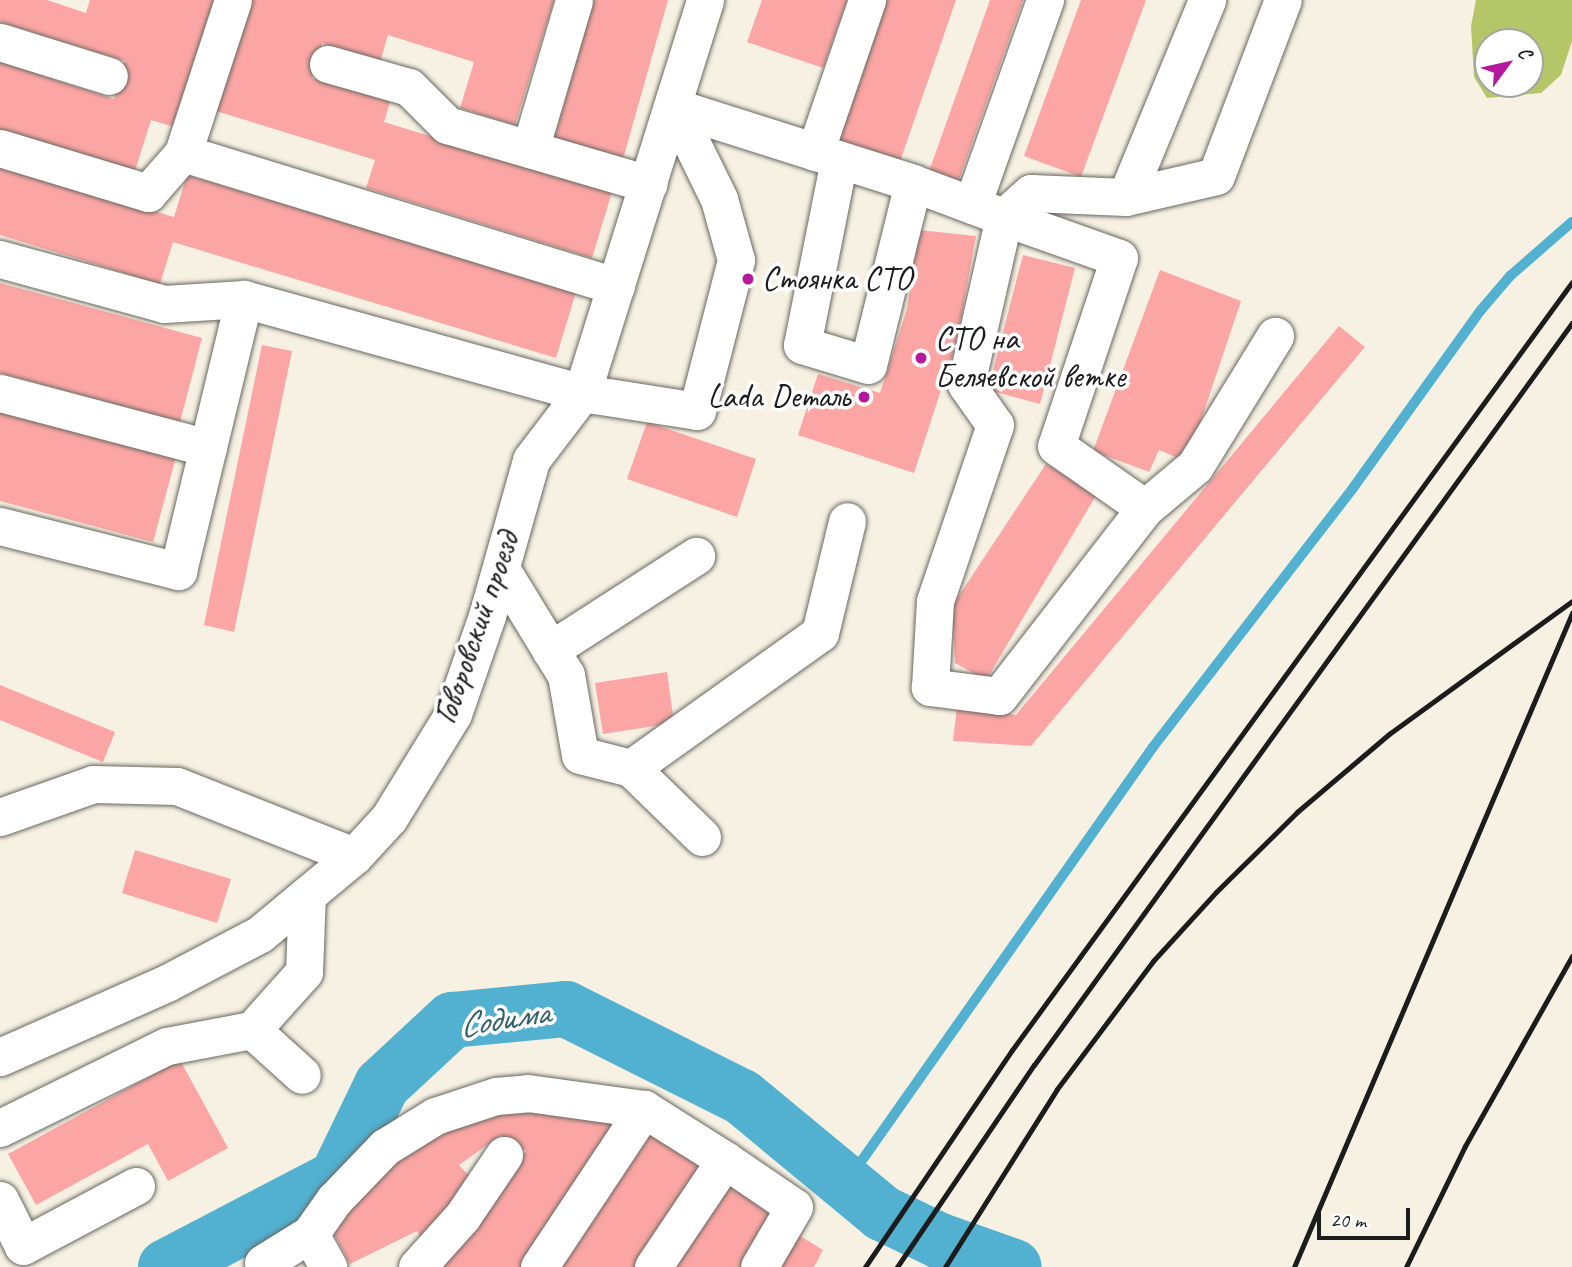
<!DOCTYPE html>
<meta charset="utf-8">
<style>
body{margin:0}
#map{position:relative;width:1572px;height:1267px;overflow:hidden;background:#f6f1e2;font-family:Caveat,sans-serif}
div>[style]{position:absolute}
.green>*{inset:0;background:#b5c669}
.stream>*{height:10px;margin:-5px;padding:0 5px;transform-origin:5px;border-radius:5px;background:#52b0d0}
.river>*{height:56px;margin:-28px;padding:0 28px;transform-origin:28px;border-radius:28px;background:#52b0d0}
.building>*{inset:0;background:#fba6a4}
.roads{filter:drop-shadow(0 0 2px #686761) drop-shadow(0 0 2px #686761)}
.minor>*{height:37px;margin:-18.5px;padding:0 18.5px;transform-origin:18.5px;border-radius:18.5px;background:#fff}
.rail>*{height:5px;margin:-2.5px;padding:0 2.5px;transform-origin:2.5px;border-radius:2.5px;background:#1c1c1c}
.dots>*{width:19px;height:19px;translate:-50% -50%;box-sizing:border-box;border:4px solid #fff;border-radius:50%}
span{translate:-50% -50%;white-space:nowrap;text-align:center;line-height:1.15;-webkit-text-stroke:7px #fff;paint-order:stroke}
.poi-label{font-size:33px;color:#1c1c1c}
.left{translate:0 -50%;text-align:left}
.right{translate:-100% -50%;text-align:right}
.street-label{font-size:33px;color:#1c1c1c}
.water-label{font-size:35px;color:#345f6d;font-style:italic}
.north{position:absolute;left:1474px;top:28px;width:70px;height:70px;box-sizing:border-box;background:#fff;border:2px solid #a4a4a4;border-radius:50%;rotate:57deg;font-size:19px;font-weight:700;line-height:28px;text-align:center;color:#1c1c1c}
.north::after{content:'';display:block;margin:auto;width:24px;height:32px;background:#b5179e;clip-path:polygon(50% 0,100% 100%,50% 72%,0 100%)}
.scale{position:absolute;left:1317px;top:1208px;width:93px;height:32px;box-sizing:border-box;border:4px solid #1c1c1c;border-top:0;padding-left:9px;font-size:21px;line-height:24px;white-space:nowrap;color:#1c1c1c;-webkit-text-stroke:5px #fff;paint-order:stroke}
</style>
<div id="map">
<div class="green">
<div style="clip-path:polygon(evenodd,1476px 0,1572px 0,1572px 41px,1561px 75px,1541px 93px,1487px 98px,1474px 77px,1471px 26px,1476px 0,1488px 42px,1530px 42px,1530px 84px,1488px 84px,1488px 42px)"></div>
</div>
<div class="stream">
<div style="left:846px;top:1183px;width:533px;rotate:-54.85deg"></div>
<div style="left:1153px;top:747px;width:327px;rotate:-52.3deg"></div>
<div style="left:1353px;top:488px;width:219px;rotate:-54.3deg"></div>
<div style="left:1481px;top:310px;width:45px;rotate:-49.5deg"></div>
<div style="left:1510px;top:276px;width:82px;rotate:-41.1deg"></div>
</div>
<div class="river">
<div style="left:166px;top:1267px;width:193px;rotate:-27.5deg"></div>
<div style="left:337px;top:1178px;width:103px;rotate:-64.2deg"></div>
<div style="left:382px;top:1085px;width:96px;rotate:-42.9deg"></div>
<div style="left:452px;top:1020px;width:115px;rotate:-5.5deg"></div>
<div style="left:566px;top:1009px;width:197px;rotate:26.6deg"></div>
<div style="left:742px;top:1097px;width:182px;rotate:39.6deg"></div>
<div style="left:882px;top:1213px;width:64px;rotate:25.8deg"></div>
<div style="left:940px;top:1241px;width:78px;rotate:19.4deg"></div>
</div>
<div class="building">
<div style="clip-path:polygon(0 0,47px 0,86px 13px,90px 0,217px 0,178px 128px,151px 120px,134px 174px,0 131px,0 62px,114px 99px,125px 61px,0 22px)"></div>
<div style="clip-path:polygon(250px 0,554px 0,515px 125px,460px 108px,474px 62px,388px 35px,380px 62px,322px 43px,312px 78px,390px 102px,384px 122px,612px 192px,592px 258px,366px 188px,375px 160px,216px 111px)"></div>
<div style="clip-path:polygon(594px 0,668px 0,623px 159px,554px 139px)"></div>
<div style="clip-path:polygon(762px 0,847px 0,823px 68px,747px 42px)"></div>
<div style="clip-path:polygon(887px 0,956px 0,897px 170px,836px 149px)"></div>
<div style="clip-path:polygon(990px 0,1023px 0,956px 188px,927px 177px)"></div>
<div style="clip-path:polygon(1081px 0,1146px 0,1081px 177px,1024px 156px)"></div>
<div style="clip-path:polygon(0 165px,174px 217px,187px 175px,576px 292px,556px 358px,173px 242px,160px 284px,0 235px)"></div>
<div style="clip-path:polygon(919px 230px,976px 236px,957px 341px,914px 473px,798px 435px,818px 374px,880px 393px,907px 309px)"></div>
<div style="clip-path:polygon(1023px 255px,1075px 268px,1040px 404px,988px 390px)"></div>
<div style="clip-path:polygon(1160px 270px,1241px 301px,1187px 462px,1159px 450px,1149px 472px,1093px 451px)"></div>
<div style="clip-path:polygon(0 283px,202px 338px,180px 422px,0 373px)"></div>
<div style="clip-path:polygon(1339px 326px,1365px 347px,1031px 746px,953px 741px,957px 706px,1016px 715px)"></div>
<div style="clip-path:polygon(262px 345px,292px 351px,234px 632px,204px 625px)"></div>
<div style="clip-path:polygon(0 410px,176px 457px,153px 542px,0 501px)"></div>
<div style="clip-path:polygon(647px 422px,756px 459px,737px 517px,627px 479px)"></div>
<div style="clip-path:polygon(1046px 464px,1097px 494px,986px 680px,955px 663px,952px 606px)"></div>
<div style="clip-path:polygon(667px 672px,674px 723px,603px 734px,595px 683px)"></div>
<div style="clip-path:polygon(0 685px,115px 732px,103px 762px,0 720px)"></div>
<div style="clip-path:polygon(135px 850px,231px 879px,217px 923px,122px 893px)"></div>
<div style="clip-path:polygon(180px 1060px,228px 1148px,168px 1181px,148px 1144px,36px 1205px,8px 1154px)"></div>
<div style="clip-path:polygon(546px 1098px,620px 1121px,523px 1267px,436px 1267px,526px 1151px,500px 1136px,459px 1165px,476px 1183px,424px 1242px,417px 1231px,350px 1264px,331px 1228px,381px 1170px,461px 1120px)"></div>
<div style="clip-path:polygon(655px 1125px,711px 1161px,640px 1267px,558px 1267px)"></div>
<div style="clip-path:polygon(724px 1183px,775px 1214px,741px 1267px,669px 1267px)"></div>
<div style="clip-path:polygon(792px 1231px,823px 1250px,814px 1267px,774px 1267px)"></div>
</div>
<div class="roads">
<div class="minor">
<div style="left:0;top:42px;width:114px;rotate:17.3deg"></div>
<div style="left:328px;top:64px;width:84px;rotate:15.9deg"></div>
<div style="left:409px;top:87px;width:54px;rotate:45deg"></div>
<div style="left:447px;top:125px;width:210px;rotate:16.3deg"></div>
<div style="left:674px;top:107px;width:251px;rotate:17.6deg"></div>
<div style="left:913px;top:183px;width:187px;rotate:103.9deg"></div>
<div style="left:868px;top:365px;width:69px;rotate:-163.1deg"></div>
<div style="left:802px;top:345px;width:189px;rotate:-78.7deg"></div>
<div style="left:0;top:148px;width:155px;rotate:16.9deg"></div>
<div style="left:148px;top:193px;width:53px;rotate:-48.8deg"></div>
<div style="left:183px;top:153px;width:453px;rotate:17.1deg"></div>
<div style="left:530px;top:149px;width:155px;rotate:-73.5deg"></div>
<div style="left:815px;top:152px;width:161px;rotate:-71.1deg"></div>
<div style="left:183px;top:153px;width:161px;rotate:-71.9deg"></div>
<div style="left:913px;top:183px;width:97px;rotate:20.5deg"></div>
<div style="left:1004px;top:217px;width:122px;rotate:19.6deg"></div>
<div style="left:1119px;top:258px;width:198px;rotate:108.5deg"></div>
<div style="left:1056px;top:446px;width:108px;rotate:34.9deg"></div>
<div style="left:1145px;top:508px;width:238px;rotate:127.8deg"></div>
<div style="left:999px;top:696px;width:70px;rotate:-172.6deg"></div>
<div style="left:930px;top:687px;width:86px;rotate:-86.7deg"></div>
<div style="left:935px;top:601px;width:186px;rotate:-71.2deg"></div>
<div style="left:995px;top:425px;width:50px;rotate:-125.3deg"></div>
<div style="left:966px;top:384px;width:171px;rotate:-77.2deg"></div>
<div style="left:1004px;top:217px;width:36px;rotate:-42deg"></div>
<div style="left:1031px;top:193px;width:95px;rotate:2.4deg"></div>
<div style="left:1126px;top:197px;width:92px;rotate:-13.1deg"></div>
<div style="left:1216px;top:176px;width:188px;rotate:-69.2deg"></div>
<div style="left:1126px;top:197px;width:213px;rotate:-67.6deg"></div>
<div style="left:972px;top:205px;width:218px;rotate:-70.4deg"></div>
<div style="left:0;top:259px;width:170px;rotate:15.3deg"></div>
<div style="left:164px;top:304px;width:80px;rotate:-3.6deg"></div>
<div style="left:244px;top:299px;width:351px;rotate:15.5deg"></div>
<div style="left:582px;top:393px;width:116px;rotate:8.9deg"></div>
<div style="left:697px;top:411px;width:156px;rotate:-75.5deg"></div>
<div style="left:736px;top:260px;width:63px;rotate:-105.6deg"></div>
<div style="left:719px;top:199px;width:102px;rotate:-116.1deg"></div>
<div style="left:0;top:393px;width:215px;rotate:14.8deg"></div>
<div style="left:1145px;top:508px;width:65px;rotate:-40deg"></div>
<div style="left:1195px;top:466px;width:153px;rotate:-58.4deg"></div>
<div style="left:0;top:526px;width:184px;rotate:14.2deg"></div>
<div style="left:178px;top:571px;width:280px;rotate:-76.4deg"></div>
<div style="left:501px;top:569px;width:124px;rotate:58.5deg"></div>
<div style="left:566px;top:675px;width:81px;rotate:80.1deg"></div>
<div style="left:580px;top:755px;width:53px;rotate:14.3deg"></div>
<div style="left:631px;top:768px;width:99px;rotate:44.2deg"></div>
<div style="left:550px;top:650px;width:174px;rotate:-32.8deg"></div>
<div style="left:631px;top:768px;width:232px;rotate:-35.5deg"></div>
<div style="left:820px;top:633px;width:115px;rotate:-76.4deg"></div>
<div style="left:0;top:817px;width:99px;rotate:-19.5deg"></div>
<div style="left:93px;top:784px;width:84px;rotate:1.4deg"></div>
<div style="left:177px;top:786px;width:190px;rotate:21.6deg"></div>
<div style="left:252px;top:1030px;width:67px;rotate:42deg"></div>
<div style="left:0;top:1057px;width:183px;rotate:-23.9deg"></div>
<div style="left:167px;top:983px;width:105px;rotate:-27.8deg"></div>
<div style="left:260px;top:934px;width:122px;rotate:-39.7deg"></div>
<div style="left:354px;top:856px;width:52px;rotate:-47.4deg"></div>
<div style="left:389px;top:818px;width:122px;rotate:-58.4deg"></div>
<div style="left:453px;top:714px;width:104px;rotate:-70.9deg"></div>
<div style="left:487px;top:616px;width:162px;rotate:-74.2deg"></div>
<div style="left:531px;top:460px;width:84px;rotate:-52.7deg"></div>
<div style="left:582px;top:393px;width:412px;rotate:-72.6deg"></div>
<div style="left:0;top:1128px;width:186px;rotate:-26.2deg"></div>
<div style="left:167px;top:1046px;width:86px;rotate:-10.7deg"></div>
<div style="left:252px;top:1030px;width:78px;rotate:-48.1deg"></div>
<div style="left:304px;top:972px;width:77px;rotate:-87.8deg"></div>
<div style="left:0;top:1200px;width:51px;rotate:63.4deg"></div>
<div style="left:23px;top:1246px;width:128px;rotate:-28deg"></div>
<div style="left:310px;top:1234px;width:38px;rotate:61deg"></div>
<div style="left:263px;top:1263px;width:55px;rotate:-31.7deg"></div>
<div style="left:310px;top:1234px;width:42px;rotate:-54.8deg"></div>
<div style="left:334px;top:1200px;width:74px;rotate:-46.1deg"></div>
<div style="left:385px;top:1147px;width:59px;rotate:-31.8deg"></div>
<div style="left:435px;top:1116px;width:64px;rotate:-18.2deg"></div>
<div style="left:496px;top:1096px;width:32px;rotate:-5deg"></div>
<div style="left:528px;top:1093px;width:117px;rotate:7.9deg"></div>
<div style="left:417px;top:1267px;width:67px;rotate:-48deg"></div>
<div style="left:462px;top:1217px;width:75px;rotate:-55.9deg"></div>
<div style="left:539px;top:1267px;width:190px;rotate:-56.4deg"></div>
<div style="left:644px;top:1109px;width:96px;rotate:32.2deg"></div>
<div style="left:653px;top:1267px;width:129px;rotate:-56.1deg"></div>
<div style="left:725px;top:1160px;width:83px;rotate:34.3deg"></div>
<div style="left:794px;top:1207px;width:69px;rotate:120.3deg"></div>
</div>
</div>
<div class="rail">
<div style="left:865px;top:1267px;width:262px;rotate:-55.9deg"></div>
<div style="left:1012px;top:1050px;width:950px;rotate:-53.9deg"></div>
<div style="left:897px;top:1267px;width:244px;rotate:-55.9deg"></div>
<div style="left:1034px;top:1065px;width:917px;rotate:-54.06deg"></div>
<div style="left:945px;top:1267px;width:210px;rotate:-57.8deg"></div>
<div style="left:1057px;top:1089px;width:160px;rotate:-53.1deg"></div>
<div style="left:1153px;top:961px;width:93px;rotate:-47.6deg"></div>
<div style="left:1216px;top:892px;width:114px;rotate:-44.6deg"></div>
<div style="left:1297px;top:812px;width:121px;rotate:-40.3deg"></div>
<div style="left:1389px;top:734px;width:226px;rotate:-36deg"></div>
<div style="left:1294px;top:1267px;width:711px;rotate:-66.97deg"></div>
<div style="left:1406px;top:1267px;width:135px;rotate:-64deg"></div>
<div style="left:1465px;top:1146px;width:218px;rotate:-60.6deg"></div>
</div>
<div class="dots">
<div style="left:748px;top:279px;background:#b5179e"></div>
<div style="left:921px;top:358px;background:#b5179e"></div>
<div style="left:864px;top:397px;background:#b5179e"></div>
</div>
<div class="poi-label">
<span class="left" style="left:762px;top:279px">Стоянка СТО</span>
<span class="left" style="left:935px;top:358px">СТО на<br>Беляевской ветке</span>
<span class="right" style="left:850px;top:397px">Lada Dеталь</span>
</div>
<div class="street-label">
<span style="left:477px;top:628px;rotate:-71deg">Говоровский проезд</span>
</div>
<div class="water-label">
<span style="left:504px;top:1019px;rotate:-9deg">Содима</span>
</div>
<div class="north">С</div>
<div class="scale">20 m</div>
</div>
